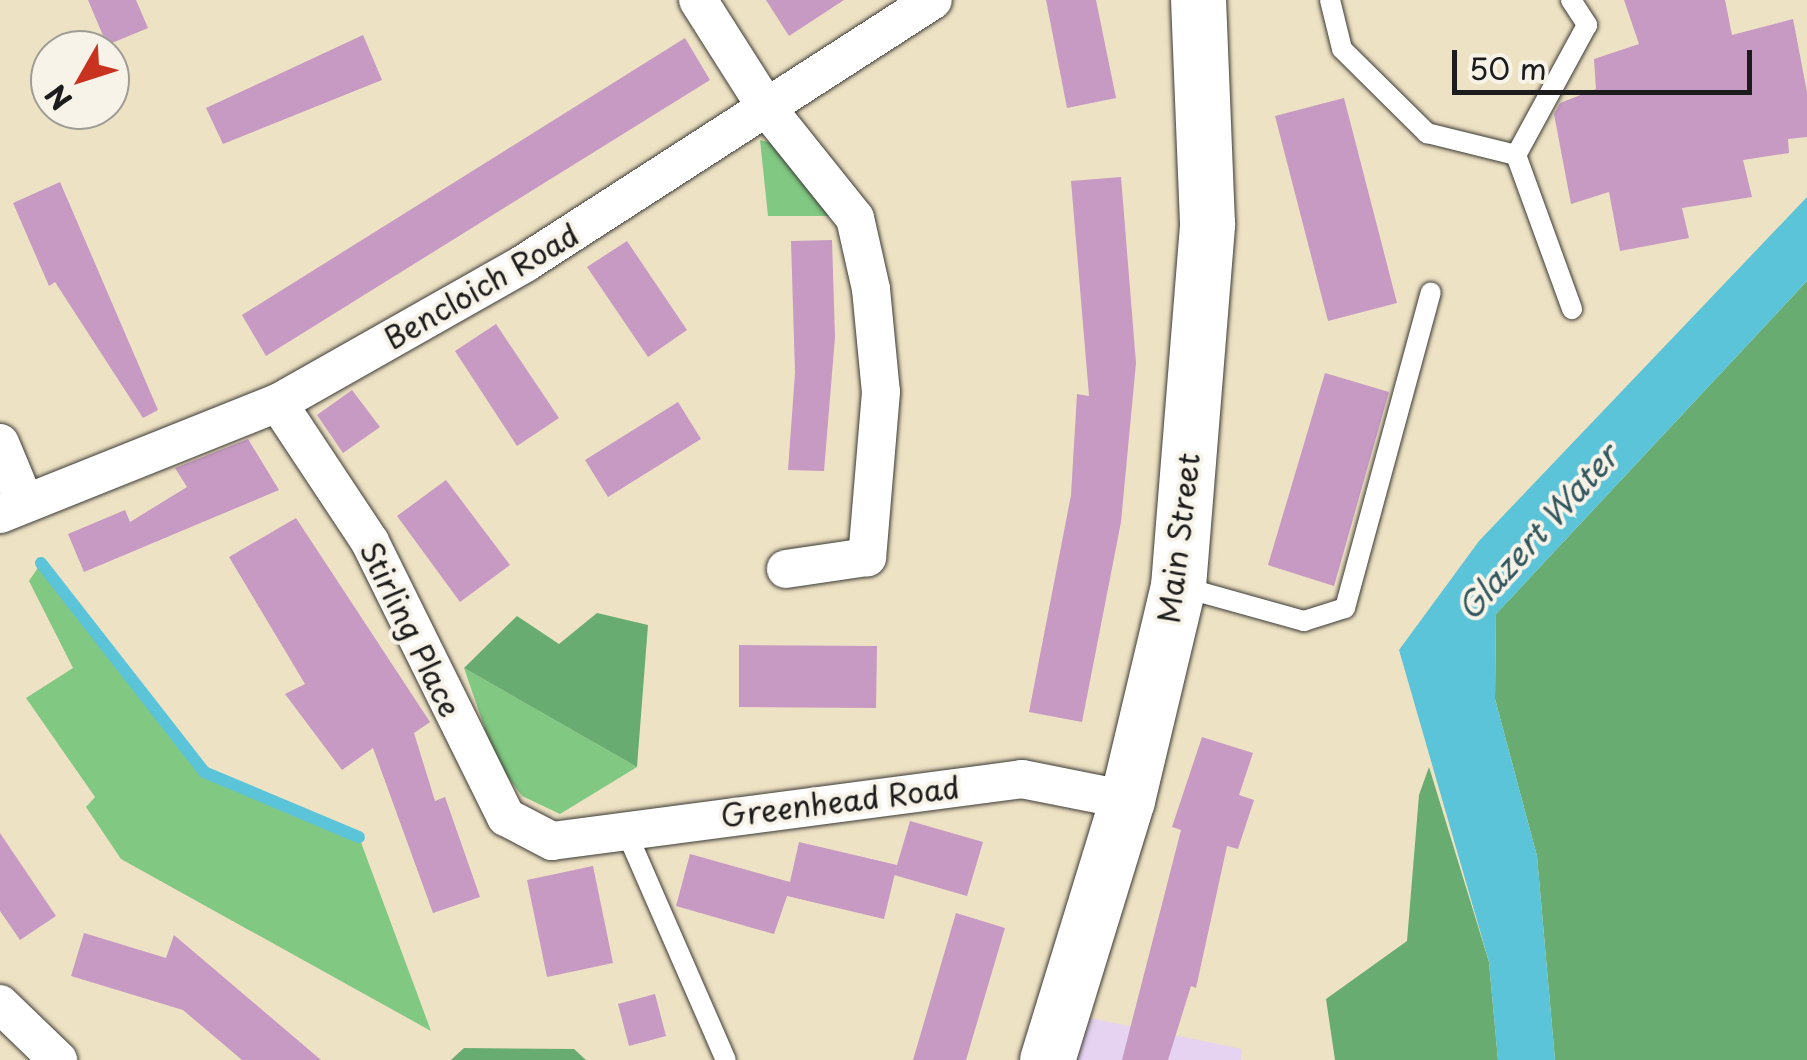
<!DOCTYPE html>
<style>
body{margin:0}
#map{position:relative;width:1807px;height:1060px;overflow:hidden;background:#eee2c4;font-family:"Playpen Sans",sans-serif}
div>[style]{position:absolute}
.built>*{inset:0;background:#e5d3f1}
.green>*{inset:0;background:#81c883}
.forest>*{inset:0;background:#68ac71}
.water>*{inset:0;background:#5cc4d8}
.stream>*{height:12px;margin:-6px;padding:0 6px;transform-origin:6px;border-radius:6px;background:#5cc4d8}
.building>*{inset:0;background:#c69ac3}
.roads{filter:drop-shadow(0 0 2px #3c3a35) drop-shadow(0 0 2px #3c3a35)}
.lane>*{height:20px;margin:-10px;padding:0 10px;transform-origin:10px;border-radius:10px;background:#fff}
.street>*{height:38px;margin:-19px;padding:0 19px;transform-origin:19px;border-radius:19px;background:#fff}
.primary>*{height:55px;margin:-27.5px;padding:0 27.5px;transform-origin:27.5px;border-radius:27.5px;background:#fff}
span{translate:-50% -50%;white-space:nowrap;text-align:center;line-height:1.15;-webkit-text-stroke:8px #f7f3e8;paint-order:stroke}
.street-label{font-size:30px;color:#1c1c1c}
.water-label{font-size:32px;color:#32575e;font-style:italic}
.north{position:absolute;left:30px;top:30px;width:100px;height:100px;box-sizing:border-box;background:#f7f3e8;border:2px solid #9f9d96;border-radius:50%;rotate:231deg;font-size:28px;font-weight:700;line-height:40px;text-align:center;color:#1c1c1c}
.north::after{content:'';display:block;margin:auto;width:35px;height:45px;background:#c8321e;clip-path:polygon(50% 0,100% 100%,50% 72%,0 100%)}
.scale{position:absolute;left:1452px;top:50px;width:300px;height:45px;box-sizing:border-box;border:5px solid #1c1c1c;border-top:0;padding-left:12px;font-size:30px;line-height:35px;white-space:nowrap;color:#1c1c1c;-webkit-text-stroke:8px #f7f3e8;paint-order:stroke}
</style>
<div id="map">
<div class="built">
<div style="clip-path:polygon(1085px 1017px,1242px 1049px,1241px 1060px,1074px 1060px)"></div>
</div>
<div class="green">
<div style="clip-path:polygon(760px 140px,789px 147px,843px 216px,768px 216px)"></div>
<div style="clip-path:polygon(41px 563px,204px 771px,359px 837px,431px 1031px,121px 859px,86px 807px,95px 797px,26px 698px,73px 668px,29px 581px)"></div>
<div style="clip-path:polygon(464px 668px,637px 767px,560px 814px,522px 796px,496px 761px)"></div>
</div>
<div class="forest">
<div style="clip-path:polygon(1807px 281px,1807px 1060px,1555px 1060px,1537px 856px,1495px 699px,1496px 614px)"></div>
<div style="clip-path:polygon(597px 613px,648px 625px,637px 767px,464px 668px,517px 616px,559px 644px)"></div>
<div style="clip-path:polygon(1429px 767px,1489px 962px,1498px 1060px,1335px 1060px,1326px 999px,1407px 941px,1419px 795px)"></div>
<div style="clip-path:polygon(464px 1048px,574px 1049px,586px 1060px,451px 1060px)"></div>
</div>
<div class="water">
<div style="clip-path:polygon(1807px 197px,1807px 281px,1496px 614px,1495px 699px,1537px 856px,1555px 1060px,1498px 1060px,1489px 962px,1399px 650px,1479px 541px)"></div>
</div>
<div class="stream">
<div style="left:41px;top:563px;width:265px;rotate:52deg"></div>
<div style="left:204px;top:772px;width:168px;rotate:22.8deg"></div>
</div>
<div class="building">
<div style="clip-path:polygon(88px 0,136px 0,148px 28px,107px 45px)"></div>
<div style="clip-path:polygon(766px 0,844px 0,789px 36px)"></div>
<div style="clip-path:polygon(1046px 0,1096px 0,1116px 98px,1067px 108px)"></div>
<div style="clip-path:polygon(1624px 0,1725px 0,1732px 35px,1793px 19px,1807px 92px,1807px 137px,1788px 139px,1789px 153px,1743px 160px,1752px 197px,1682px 208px,1689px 238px,1620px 251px,1609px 192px,1571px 204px,1554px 114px,1560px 103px,1596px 89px,1594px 59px,1639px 44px)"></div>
<div style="clip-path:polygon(363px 35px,382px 80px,223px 144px,206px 108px)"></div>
<div style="clip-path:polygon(685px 38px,710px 80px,266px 356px,242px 315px)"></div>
<div style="clip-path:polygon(1344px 98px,1397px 303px,1328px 321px,1275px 116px)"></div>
<div style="clip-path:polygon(1121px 177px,1136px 363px,1121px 522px,1082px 722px,1029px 712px,1071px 495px,1077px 394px,1089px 396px,1071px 181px)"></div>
<div style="clip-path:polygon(60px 182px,158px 410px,143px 418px,55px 282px,49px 286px,13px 203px)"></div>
<div style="clip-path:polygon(832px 240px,835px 337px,824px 471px,788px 470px,795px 373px,791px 241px)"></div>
<div style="clip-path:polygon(627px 241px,687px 330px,648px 357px,587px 267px)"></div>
<div style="clip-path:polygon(496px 324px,559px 418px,517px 446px,455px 351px)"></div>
<div style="clip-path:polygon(1325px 373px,1389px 392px,1334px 586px,1268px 565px)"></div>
<div style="clip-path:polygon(352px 390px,380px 427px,343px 453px,317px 415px)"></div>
<div style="clip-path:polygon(678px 402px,701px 439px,608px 497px,585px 460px)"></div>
<div style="clip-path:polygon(248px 439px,279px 490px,84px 572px,68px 534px,125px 510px,130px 522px,187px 487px,175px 468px)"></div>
<div style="clip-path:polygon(446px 480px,510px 565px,460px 602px,397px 516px)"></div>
<div style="clip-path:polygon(296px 518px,430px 722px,414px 733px,435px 801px,445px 797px,480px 897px,433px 913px,373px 748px,342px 770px,285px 694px,305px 684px,229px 557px)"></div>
<div style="clip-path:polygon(739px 645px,877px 646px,876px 708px,739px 707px)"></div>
<div style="clip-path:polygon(1202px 737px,1253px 753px,1239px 795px,1254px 800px,1238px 849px,1227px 846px,1196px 988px,1191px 986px,1168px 1060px,1122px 1060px,1181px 830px,1172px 827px)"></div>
<div style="clip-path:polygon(910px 821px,983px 842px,967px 896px,894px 875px)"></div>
<div style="clip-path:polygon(0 833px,56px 916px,20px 940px,0 911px)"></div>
<div style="clip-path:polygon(799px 842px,897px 865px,884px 919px,787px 896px,774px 934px,676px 906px,690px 854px,790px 882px)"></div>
<div style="clip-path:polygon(593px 866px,613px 963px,547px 977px,527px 880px)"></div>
<div style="clip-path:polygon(956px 913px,1005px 928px,966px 1060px,913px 1060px)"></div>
<div style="clip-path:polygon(84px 933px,166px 958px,174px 935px,321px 1060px,242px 1060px,183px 1010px,71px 976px)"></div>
<div style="clip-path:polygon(655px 994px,666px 1036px,629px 1046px,618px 1004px)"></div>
</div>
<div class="roads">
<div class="lane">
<div style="left:1330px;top:0;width:50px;rotate:76.2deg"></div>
<div style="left:1342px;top:49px;width:120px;rotate:44.7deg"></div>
<div style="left:1427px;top:133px;width:92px;rotate:13.9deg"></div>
<div style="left:1571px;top:0;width:30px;rotate:57deg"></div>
<div style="left:1587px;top:25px;width:148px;rotate:118.6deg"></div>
<div style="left:1516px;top:155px;width:164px;rotate:70deg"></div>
<div style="left:1182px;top:587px;width:127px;rotate:15.6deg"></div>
<div style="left:1304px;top:621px;width:43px;rotate:-17.6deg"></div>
<div style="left:1345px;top:608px;width:327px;rotate:-74.8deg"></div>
<div style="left:628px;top:836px;width:244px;rotate:66.4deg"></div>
</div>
<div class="street">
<div style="left:698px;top:0;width:127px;rotate:57.6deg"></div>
<div style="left:766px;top:107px;width:142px;rotate:51.3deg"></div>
<div style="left:855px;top:218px;width:73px;rotate:77.3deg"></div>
<div style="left:871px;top:289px;width:103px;rotate:84.5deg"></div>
<div style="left:881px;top:392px;width:166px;rotate:94.8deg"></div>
<div style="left:867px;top:557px;width:82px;rotate:171.6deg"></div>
<div style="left:278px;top:403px;width:167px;rotate:56.5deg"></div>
<div style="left:370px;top:542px;width:307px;rotate:63.7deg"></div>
<div style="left:506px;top:817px;width:52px;rotate:27.6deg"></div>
<div style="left:552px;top:841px;width:474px;rotate:-7.5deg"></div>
<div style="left:1022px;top:779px;width:107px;rotate:11.3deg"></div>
<div style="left:0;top:443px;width:65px;rotate:67.4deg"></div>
<div style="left:0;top:514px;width:299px;rotate:-21.8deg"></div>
<div style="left:278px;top:403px;width:284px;rotate:-29.5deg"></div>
<div style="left:525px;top:263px;width:485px;rotate:-32.8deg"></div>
<div style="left:0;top:1004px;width:81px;rotate:44deg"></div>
</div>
<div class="primary">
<div style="left:1047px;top:1060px;width:272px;rotate:-72.9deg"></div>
<div style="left:1127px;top:800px;width:220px;rotate:-76.6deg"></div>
<div style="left:1178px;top:586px;width:364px;rotate:-85.4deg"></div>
<div style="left:1207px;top:223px;width:223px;rotate:-92.3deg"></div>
</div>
</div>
<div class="street-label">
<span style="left:481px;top:286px;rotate:-30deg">Bencloich Road</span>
<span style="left:1178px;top:538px;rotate:-83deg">Main Street</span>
<span style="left:411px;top:629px;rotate:64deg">Stirling Place</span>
<span style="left:840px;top:801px;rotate:-7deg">Greenhead Road</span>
</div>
<div class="water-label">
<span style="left:1537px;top:532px;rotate:-48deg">Glazert Water</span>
</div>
<div class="north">N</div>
<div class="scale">50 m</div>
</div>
